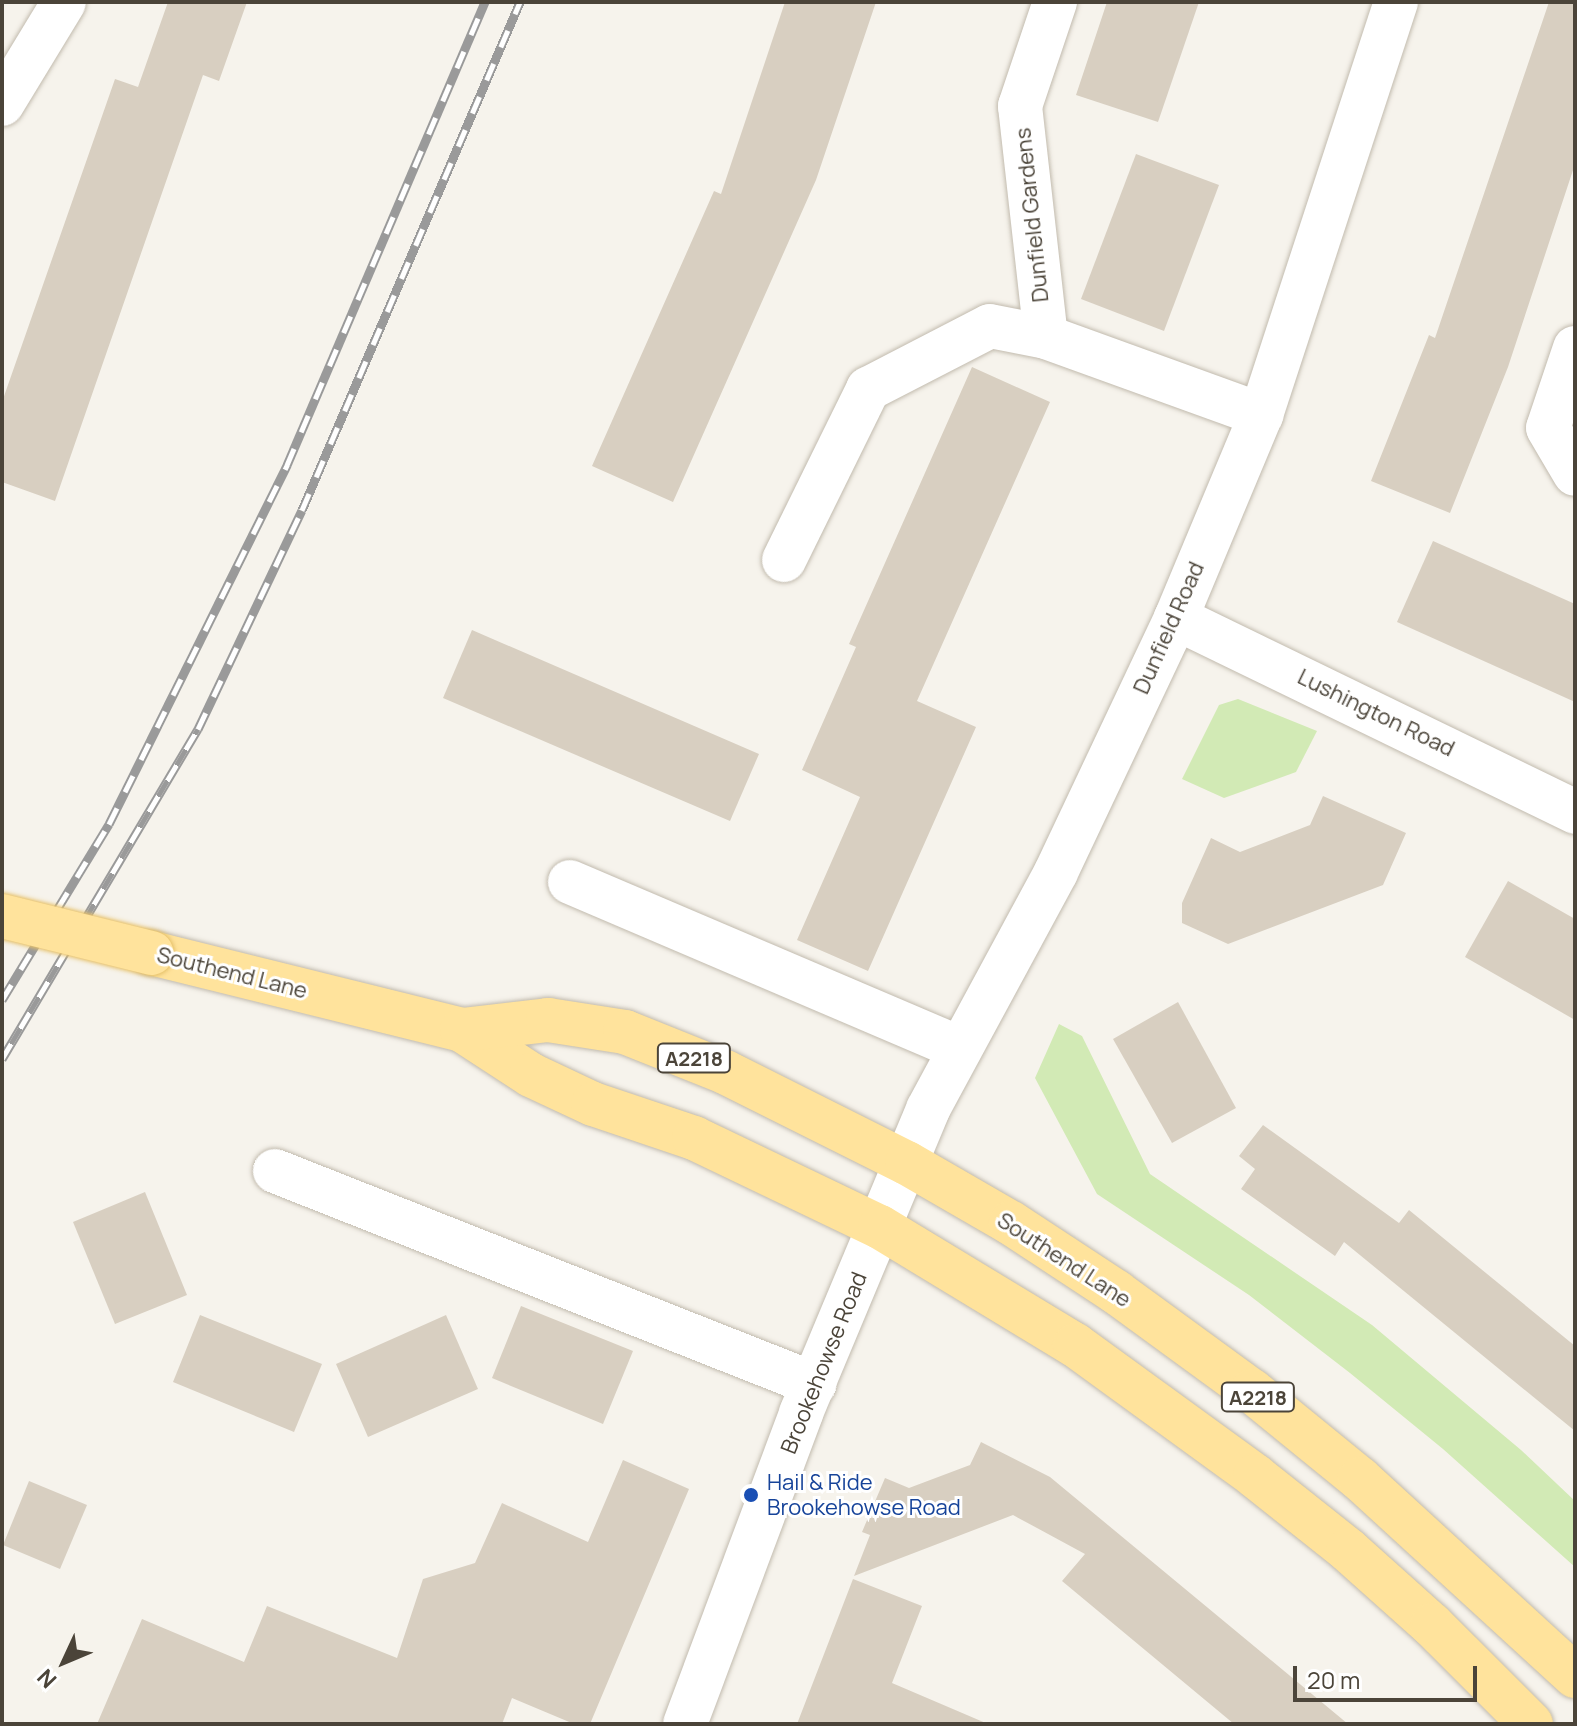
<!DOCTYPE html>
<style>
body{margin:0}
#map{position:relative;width:1577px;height:1726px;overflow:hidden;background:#f6f3ec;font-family:Manrope,sans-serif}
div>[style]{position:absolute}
.green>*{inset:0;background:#d2eab5}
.building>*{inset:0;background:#d8cfc1}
.roads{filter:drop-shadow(0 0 2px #c2bbae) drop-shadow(0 0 2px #c2bbae)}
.minor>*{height:44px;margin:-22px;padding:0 22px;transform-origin:22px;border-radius:22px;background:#fff}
.major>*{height:44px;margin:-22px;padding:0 22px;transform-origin:22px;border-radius:22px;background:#ffe39c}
.rail>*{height:9px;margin-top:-4.5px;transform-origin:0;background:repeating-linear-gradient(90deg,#fff 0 18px,#9a9a9a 0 36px);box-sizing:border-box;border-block:2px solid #9a9a9a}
.bridges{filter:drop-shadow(0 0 2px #e6c16a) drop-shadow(0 0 2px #e6c16a)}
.major-bridge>*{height:44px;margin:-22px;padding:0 22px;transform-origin:22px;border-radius:22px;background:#ffe39c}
.dots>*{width:22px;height:22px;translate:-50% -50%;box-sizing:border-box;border:4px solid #fff;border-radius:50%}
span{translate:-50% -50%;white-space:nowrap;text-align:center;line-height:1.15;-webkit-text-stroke:6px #fff;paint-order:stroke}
.shield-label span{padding:2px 6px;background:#fff;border:2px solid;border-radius:6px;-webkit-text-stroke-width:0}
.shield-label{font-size:20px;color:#4b4439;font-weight:700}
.street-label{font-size:22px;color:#4b4439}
.transit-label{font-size:22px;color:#164399}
.left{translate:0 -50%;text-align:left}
.frame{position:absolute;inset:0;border:4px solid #4b4439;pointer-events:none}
.north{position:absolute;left:24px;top:1622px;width:80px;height:80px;-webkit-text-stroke:6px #fff;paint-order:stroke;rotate:226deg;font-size:22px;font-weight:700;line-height:32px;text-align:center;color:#4b4439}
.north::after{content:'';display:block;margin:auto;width:28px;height:36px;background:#4b4439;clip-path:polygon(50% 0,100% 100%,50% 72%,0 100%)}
.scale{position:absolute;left:1293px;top:1666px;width:184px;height:36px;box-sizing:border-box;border:4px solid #4b4439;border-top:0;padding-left:10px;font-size:24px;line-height:28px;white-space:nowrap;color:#4b4439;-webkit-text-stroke:6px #fff;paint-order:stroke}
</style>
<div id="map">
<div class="green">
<div style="clip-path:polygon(1238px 699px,1317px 731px,1296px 772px,1224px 798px,1182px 779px,1219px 705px)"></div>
<div style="clip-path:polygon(1059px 1024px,1082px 1036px,1150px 1174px,1372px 1325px,1521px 1450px,1575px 1501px,1575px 1567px,1443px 1449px,1350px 1373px,1249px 1295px,1097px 1194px,1035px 1078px)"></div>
</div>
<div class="building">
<div style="clip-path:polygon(168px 2px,247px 2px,219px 81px,203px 75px,55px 501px,2px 482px,2px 402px,115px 79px,138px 87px)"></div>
<div style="clip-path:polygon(785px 2px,876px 2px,816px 180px,673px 502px,592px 466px,714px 191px,721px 194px)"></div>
<div style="clip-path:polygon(1107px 2px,1199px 2px,1158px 122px,1076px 95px)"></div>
<div style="clip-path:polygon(1549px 2px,1575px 2px,1575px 164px,1508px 367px,1450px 513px,1371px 481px,1429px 335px,1435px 338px)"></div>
<div style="clip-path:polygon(1136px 154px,1219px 185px,1164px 331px,1081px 299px)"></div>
<div style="clip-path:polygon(972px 367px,1050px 402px,917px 701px,976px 727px,868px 971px,797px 940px,860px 797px,802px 770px,856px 647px,849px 644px)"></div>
<div style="clip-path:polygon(1433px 541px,1575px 604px,1575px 702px,1397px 622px)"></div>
<div style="clip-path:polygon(472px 630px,759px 754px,730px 821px,443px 698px)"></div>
<div style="clip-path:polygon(1323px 796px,1406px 833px,1383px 885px,1228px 944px,1182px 923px,1182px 903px,1211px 838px,1240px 852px,1310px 825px)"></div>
<div style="clip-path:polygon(1508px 881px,1575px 919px,1575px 1020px,1465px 957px)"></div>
<div style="clip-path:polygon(1178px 1002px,1236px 1108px,1172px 1143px,1113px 1039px)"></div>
<div style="clip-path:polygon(1263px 1125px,1399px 1223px,1409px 1210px,1575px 1346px,1575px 1431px,1344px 1242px,1335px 1256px,1241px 1189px,1255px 1169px,1239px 1156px)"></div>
<div style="clip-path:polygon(145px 1192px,187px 1295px,115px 1324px,73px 1222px)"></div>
<div style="clip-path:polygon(521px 1306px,633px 1351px,603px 1424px,492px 1378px)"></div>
<div style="clip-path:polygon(200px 1315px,322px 1364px,294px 1432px,173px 1382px)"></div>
<div style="clip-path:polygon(446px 1315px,478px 1389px,368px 1437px,336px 1364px)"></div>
<div style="clip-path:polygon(981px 1442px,1050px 1477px,1348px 1724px,1234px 1724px,1062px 1581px,1085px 1554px,1013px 1515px,854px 1576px,870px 1535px,862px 1532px,885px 1478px,909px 1488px,970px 1465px)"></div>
<div style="clip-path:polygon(623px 1460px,689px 1489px,590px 1724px,574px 1724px,512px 1698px,502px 1724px,97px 1724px,142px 1619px,244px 1662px,267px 1606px,397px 1658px,423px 1579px,475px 1563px,502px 1503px,588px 1542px)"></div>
<div style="clip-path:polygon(29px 1481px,87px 1505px,60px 1569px,3px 1545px)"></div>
<div style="clip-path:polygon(853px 1579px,922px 1606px,892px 1683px,988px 1724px,797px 1724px)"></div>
</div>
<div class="roads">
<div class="minor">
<div style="left:1055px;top:2px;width:110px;rotate:108.6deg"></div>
<div style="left:1020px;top:106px;width:232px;rotate:83.6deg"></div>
<div style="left:1046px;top:337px;width:229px;rotate:19.9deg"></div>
<div style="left:2px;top:104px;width:119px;rotate:-58.7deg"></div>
<div style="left:1575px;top:348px;width:84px;rotate:108.6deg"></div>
<div style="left:1548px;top:428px;width:53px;rotate:59.6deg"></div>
<div style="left:784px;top:560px;width:191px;rotate:-63.8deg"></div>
<div style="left:868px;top:389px;width:137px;rotate:-27.3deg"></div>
<div style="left:990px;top:326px;width:57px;rotate:11.1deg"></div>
<div style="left:1176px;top:618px;width:444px;rotate:25.9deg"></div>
<div style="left:570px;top:882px;width:424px;rotate:23.1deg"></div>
<div style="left:275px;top:1171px;width:580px;rotate:21.56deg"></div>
<div style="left:685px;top:1724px;width:332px;rotate:-69.5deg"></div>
<div style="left:801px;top:1413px;width:329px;rotate:-67.3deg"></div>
<div style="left:928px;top:1109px;width:269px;rotate:-61.6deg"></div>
<div style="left:1056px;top:872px;width:281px;rotate:-64.7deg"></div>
<div style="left:1176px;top:618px;width:220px;rotate:-67.3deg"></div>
<div style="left:1261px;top:415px;width:435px;rotate:-71.9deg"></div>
</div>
<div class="major">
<div style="left:151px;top:953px;width:320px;rotate:13.9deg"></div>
<div style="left:462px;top:1030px;width:82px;rotate:33.1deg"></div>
<div style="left:531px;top:1075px;width:68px;rotate:25.1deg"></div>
<div style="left:593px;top:1104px;width:107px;rotate:18.6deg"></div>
<div style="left:694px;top:1138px;width:206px;rotate:25.6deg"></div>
<div style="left:880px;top:1227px;width:228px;rotate:31.2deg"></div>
<div style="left:1075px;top:1345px;width:223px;rotate:36deg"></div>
<div style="left:1255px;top:1476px;width:119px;rotate:38.5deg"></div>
<div style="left:1348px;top:1550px;width:113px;rotate:41.8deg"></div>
<div style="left:1432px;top:1625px;width:140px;rotate:45deg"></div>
<div style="left:462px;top:1030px;width:87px;rotate:-6.6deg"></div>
<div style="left:548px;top:1020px;width:78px;rotate:8.9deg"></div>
<div style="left:625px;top:1032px;width:108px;rotate:21.8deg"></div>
<div style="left:725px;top:1072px;width:203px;rotate:26.6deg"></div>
<div style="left:907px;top:1163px;width:120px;rotate:30deg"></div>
<div style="left:1011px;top:1223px;width:126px;rotate:33.3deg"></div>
<div style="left:1116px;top:1292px;width:168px;rotate:36.1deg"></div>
<div style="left:1252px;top:1391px;width:139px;rotate:39.2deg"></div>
<div style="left:1360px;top:1479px;width:292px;rotate:42.5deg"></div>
</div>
</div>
<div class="rail">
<div style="left:2px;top:1000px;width:206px;rotate:-58.7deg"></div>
<div style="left:109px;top:824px;width:401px;rotate:-63.6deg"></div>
<div style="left:287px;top:465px;width:504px;rotate:-66.85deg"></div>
<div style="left:2px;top:1059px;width:384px;rotate:-59.3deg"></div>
<div style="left:198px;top:729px;width:242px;rotate:-64.6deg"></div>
<div style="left:302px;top:510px;width:553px;rotate:-66.77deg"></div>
</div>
<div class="bridges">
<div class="major-bridge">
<div style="left:2px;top:916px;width:154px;rotate:13.9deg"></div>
</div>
</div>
<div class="dots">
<div style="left:751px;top:1495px;background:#1a4fb4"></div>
</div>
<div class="shield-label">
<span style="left:694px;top:1058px">A2218</span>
<span style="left:1258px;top:1397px">A2218</span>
</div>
<div class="street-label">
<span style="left:1032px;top:215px;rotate:-96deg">Dunfield Gardens</span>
<span style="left:1169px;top:628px;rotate:-66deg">Dunfield Road</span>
<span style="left:1376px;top:713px;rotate:26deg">Lushington Road</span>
<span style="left:232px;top:973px;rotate:14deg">Southend Lane</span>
<span style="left:1064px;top:1260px;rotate:33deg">Southend Lane</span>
<span style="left:824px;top:1363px;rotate:-68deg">Brookehowse Road</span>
</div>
<div class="transit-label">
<span class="left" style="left:767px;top:1495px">Hail &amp; Ride<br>Brookehowse Road</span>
</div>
<div class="frame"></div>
<div class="north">N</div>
<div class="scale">20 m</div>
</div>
